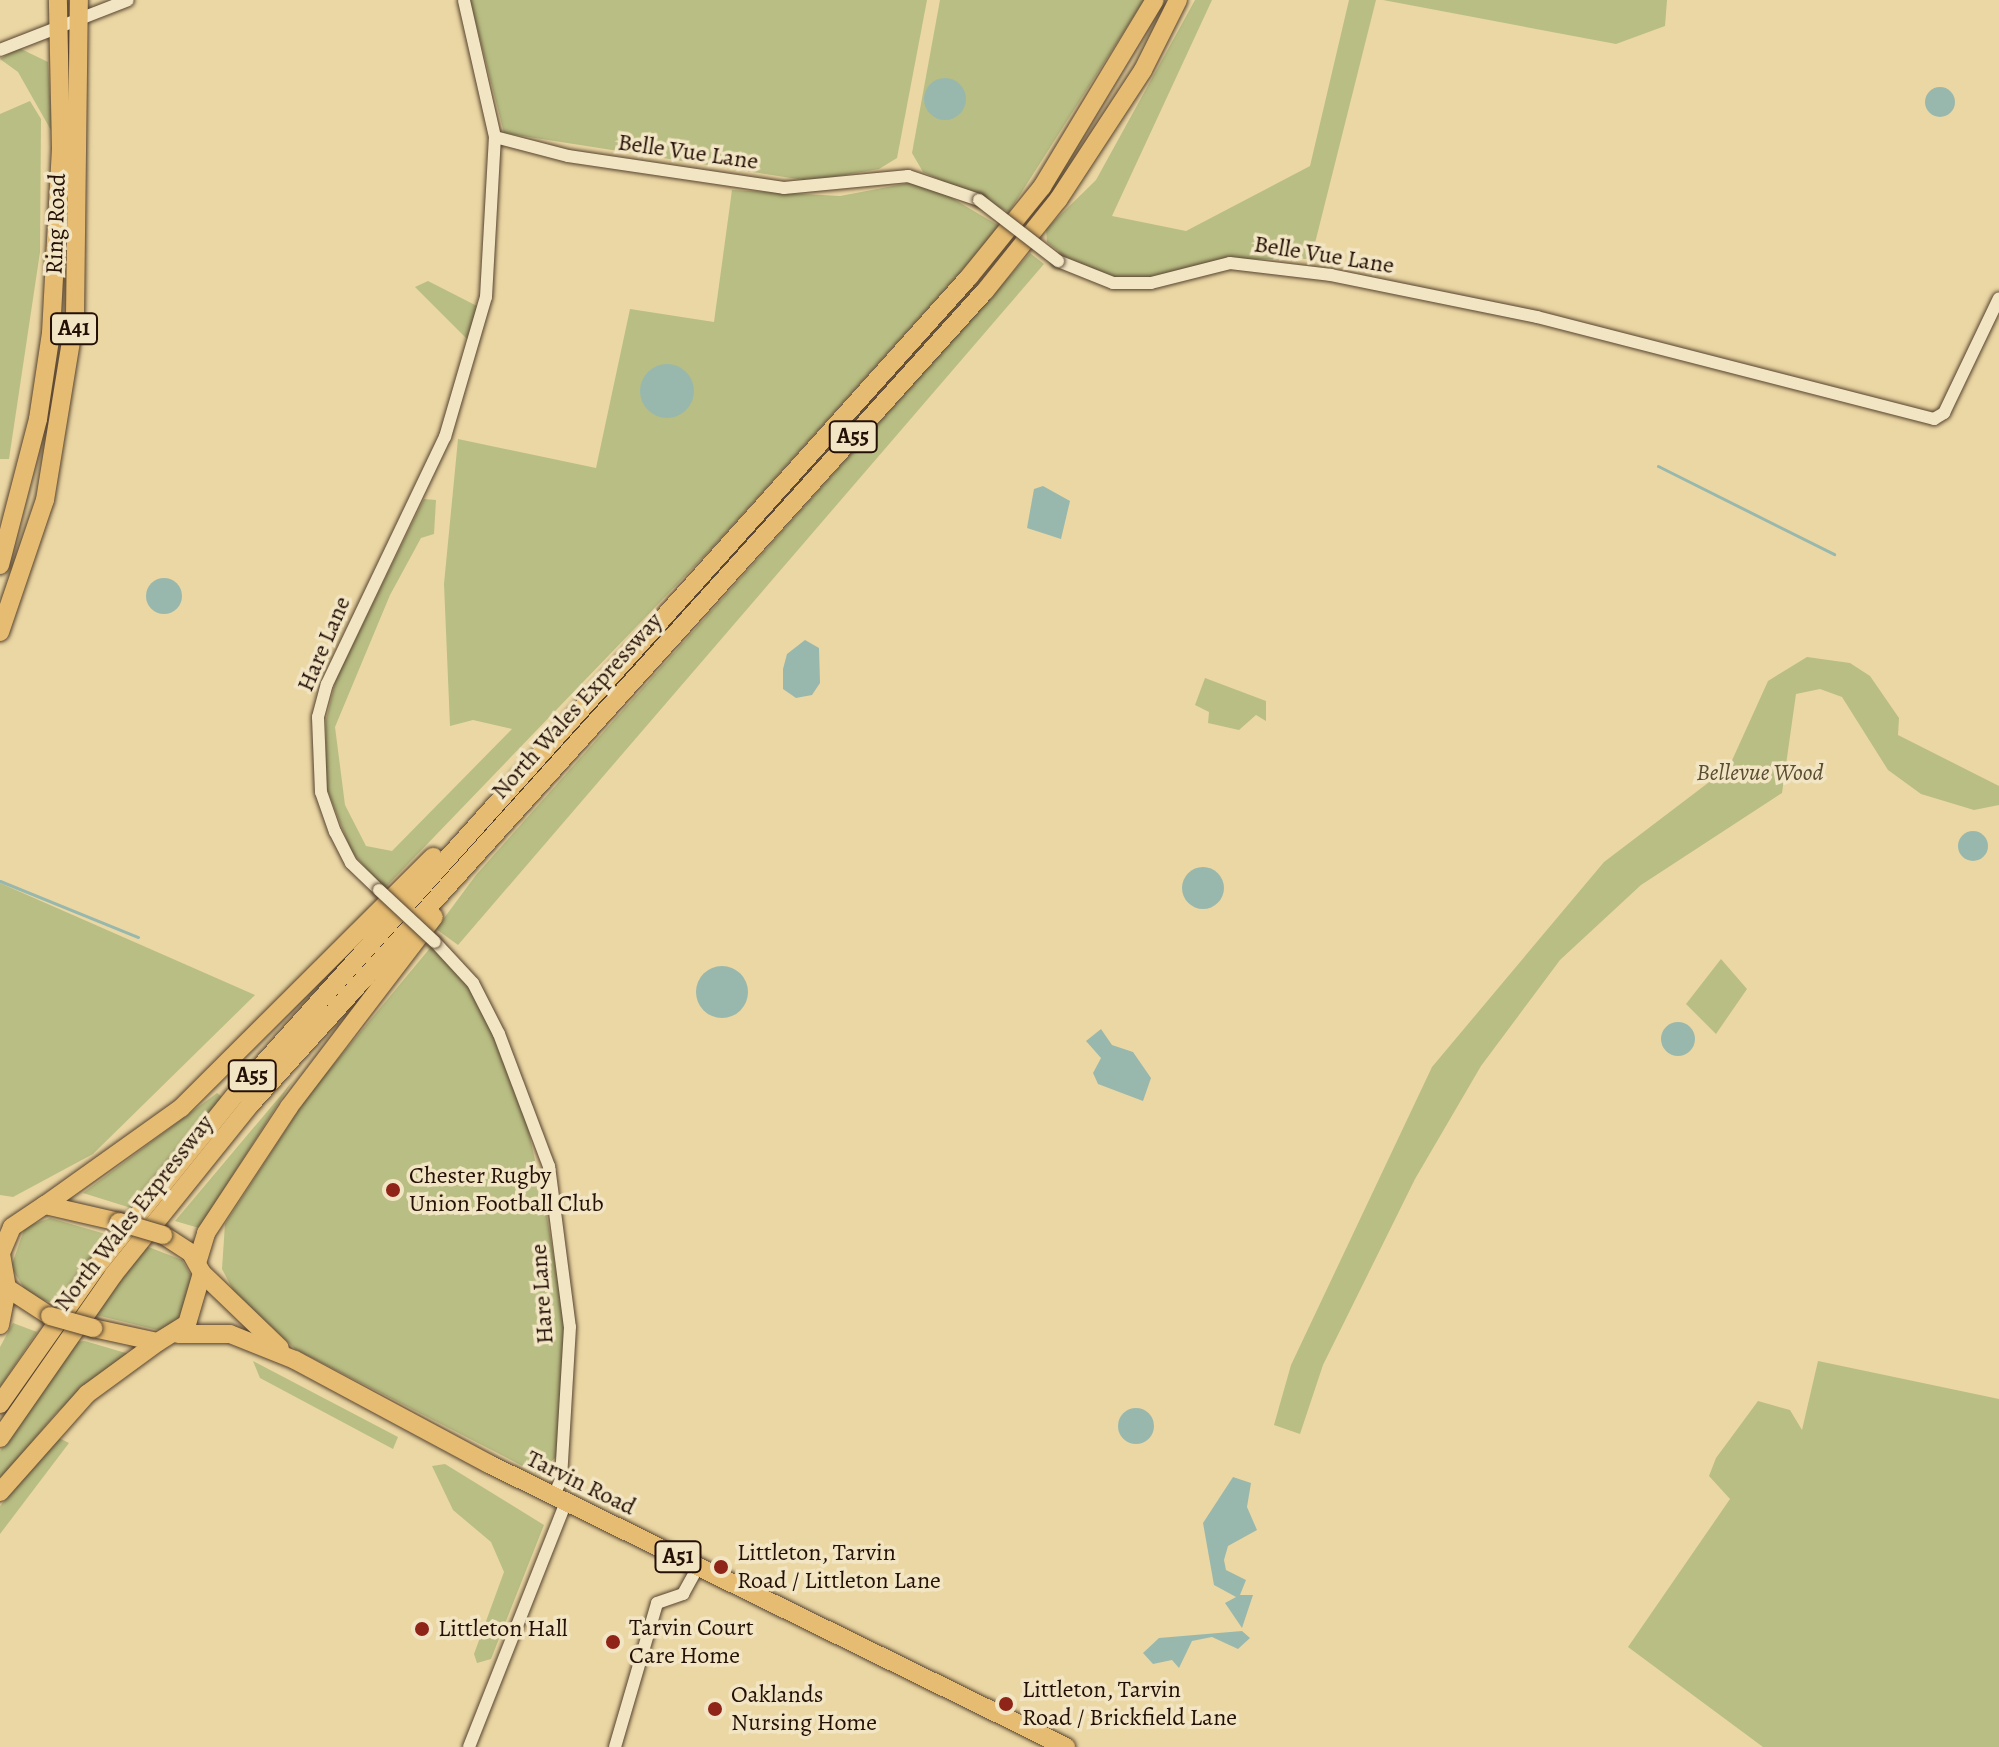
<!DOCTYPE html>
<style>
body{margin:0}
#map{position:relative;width:1999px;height:1747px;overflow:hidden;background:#ebd7a4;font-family:Alegreya,serif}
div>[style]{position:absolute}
.green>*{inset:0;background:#b9be84}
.water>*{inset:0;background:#99b8ad}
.round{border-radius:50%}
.stream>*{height:3px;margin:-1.5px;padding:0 1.5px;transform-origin:1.5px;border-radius:1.5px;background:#99b8ad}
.roads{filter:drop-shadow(0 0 2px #56422e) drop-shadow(0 0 2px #56422e)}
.minor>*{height:12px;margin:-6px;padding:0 6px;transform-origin:6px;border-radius:6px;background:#f2e5c4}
.highway>*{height:18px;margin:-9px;padding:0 9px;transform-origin:9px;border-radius:9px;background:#e6bc72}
.bridges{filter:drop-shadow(0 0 2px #56422e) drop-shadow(0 0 2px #56422e)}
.minor-bridge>*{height:12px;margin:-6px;padding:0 6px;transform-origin:6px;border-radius:6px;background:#f2e5c4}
.highway-bridge>*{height:18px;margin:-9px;padding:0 9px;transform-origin:9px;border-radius:9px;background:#e6bc72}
.dots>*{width:22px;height:22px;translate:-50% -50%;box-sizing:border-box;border:4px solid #f2e5c4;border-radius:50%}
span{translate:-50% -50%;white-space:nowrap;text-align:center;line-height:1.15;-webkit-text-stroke:7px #f2e5c4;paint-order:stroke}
.shield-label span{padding:2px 6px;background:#f2e5c4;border:2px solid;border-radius:6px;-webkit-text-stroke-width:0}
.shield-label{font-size:22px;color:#251006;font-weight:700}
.street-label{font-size:24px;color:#251006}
.park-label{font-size:24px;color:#594d32;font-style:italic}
.poi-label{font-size:24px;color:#251006}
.left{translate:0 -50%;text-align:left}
</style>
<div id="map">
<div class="green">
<div style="clip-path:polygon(470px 0,927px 0,897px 158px,879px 169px,810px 181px,504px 133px)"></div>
<div style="clip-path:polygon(940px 0,1144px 0,1009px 212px,923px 172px,912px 153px)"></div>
<div style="clip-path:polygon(1195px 0,1212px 0,1112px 216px,1186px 231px,1310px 166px,1349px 0,1376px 0,1311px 259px,1228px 259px,1150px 278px,1114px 279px,1066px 257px,1047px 242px,1046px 229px,1096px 180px)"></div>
<div style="clip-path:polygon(1383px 0,1667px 0,1665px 26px,1616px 44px)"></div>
<div style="clip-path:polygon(19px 48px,48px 62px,52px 132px,18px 72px,0 59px)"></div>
<div style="clip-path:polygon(30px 101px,41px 119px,40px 252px,9px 459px,0 459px,0 114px)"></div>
<div style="clip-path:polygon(909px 183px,940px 191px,1001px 227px,714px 546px,384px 889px,351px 851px,326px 786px,326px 720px,336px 679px,424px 499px,436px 500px,434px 534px,421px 538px,390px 595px,335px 727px,345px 805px,366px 846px,392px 851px,512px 729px,473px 720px,450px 726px,444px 584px,458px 439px,596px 468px,630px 309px,714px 322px,732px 190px,840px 196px)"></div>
<div style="clip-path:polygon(1030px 253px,1044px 264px,458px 945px,436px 929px,476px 875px)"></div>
<div style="clip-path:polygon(428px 281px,477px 306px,468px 340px,415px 287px)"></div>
<div style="clip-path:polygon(1807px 657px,1850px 663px,1870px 676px,1899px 718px,1898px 735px,1999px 786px,1999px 805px,1974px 810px,1921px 794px,1888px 770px,1842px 697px,1820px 689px,1796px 694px,1782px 793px,1641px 885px,1560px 960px,1481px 1066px,1415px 1179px,1323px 1365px,1300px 1434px,1274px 1425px,1291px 1365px,1432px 1067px,1604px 862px,1729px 767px,1768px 681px)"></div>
<div style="clip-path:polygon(1205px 678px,1266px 701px,1266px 721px,1256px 715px,1239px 730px,1208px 723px,1209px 712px,1195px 705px)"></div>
<div style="clip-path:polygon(0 883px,255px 995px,93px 1154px,13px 1197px,0 1195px)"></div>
<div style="clip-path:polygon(435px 942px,465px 973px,519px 1087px,545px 1206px,566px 1327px,558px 1455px,538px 1474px,295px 1349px,233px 1290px,222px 1269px,225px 1224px,309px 1094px)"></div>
<div style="clip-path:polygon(1721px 959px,1747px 989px,1716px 1034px,1686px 1004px)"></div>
<div style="clip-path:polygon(292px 1082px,199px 1228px,175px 1221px)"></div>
<div style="clip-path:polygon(217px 1093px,222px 1097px,131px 1208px,83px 1193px)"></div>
<div style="clip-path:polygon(50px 1218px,109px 1235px,57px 1304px,29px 1296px,11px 1267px,25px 1227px)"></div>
<div style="clip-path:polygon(146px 1246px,182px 1260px,194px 1281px,183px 1316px,162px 1331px,96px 1315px)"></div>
<div style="clip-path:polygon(13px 1323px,37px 1332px,0 1387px,0 1347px)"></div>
<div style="clip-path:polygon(85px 1341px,129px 1354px,57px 1412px,0 1480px,0 1451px,75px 1342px)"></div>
<div style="clip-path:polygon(253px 1361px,398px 1437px,393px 1449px,260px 1378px)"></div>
<div style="clip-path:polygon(1818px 1361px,1999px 1399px,1999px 1747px,1763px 1747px,1628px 1647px,1730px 1499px,1709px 1476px,1716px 1458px,1758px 1401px,1790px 1410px,1802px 1430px)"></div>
<div style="clip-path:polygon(59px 1438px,69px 1443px,0 1534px,0 1506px)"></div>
<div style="clip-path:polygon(445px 1464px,544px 1525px,491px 1659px,477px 1663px,474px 1654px,504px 1572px,491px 1542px,453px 1510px,432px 1466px)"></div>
</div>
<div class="water">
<div class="round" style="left:924px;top:78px;width:42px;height:42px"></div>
<div class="round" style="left:1925px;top:87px;width:30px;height:30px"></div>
<div class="round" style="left:640px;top:364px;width:54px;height:54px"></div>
<div style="clip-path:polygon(1043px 486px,1070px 501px,1061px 539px,1027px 528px,1034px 489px)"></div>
<div class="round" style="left:146px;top:578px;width:36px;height:36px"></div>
<div style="clip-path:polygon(805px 640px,819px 648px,820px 683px,812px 695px,796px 698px,783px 689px,783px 669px,787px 654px)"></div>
<div class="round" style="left:1958px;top:831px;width:30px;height:30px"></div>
<div class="round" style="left:1182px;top:867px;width:42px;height:42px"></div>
<div class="round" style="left:696px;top:966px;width:52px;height:52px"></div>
<div class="round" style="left:1661px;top:1022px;width:34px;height:34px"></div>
<div style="clip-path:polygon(1101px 1029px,1112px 1045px,1133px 1052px,1151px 1078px,1143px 1101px,1098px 1084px,1093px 1073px,1101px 1058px,1086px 1041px)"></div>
<div class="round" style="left:1118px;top:1408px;width:36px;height:36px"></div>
<div style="clip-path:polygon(1233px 1477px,1251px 1483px,1247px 1507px,1257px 1530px,1228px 1546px,1224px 1560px,1226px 1570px,1246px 1580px,1240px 1595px,1253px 1595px,1242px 1628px,1225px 1603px,1236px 1597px,1214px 1585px,1203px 1523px)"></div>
<div style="clip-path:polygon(1242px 1631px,1250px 1638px,1238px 1649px,1212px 1637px,1192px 1641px,1179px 1668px,1172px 1660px,1153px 1664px,1143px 1653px,1159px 1638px)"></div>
</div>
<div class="stream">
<div style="left:1658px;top:466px;width:197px;rotate:26.6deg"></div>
<div style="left:0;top:881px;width:149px;rotate:22.1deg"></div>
</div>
<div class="roads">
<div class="minor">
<div style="left:0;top:50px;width:137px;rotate:-21.3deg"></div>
<div style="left:495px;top:137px;width:75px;rotate:14.6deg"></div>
<div style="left:568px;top:156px;width:218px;rotate:8.4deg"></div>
<div style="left:784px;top:188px;width:125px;rotate:-5.5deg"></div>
<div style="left:908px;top:176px;width:75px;rotate:18.7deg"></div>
<div style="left:1058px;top:261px;width:59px;rotate:21.8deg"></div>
<div style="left:1113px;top:283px;width:38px"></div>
<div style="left:1151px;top:283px;width:81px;rotate:-14.2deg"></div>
<div style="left:1230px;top:263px;width:102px;rotate:6.8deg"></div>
<div style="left:1331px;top:275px;width:210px;rotate:11.5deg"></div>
<div style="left:1537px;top:317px;width:410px;rotate:14.4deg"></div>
<div style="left:1934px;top:419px;width:12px;rotate:-31deg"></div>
<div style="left:1944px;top:413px;width:127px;rotate:-64.4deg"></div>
<div style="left:379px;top:890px;width:39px;rotate:-136deg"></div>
<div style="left:351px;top:863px;width:35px;rotate:-117deg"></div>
<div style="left:335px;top:832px;width:42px;rotate:-109.3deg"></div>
<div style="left:321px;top:792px;width:75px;rotate:-92.3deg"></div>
<div style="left:318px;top:717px;width:34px;rotate:-75deg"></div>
<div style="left:327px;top:684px;width:274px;rotate:-64.5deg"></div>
<div style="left:445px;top:437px;width:146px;rotate:-73.7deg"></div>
<div style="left:486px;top:297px;width:160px;rotate:-86.8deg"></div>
<div style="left:495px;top:137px;width:140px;rotate:-102.8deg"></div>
<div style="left:435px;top:942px;width:56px;rotate:47.2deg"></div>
<div style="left:473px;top:983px;width:57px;rotate:63deg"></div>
<div style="left:499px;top:1034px;width:141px;rotate:69.3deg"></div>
<div style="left:549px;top:1166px;width:162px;rotate:82.6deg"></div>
<div style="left:570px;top:1327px;width:153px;rotate:93.4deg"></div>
<div style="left:561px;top:1480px;width:17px;rotate:115deg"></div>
<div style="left:469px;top:1747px;width:264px;rotate:-68.4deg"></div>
<div style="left:615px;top:1747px;width:150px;rotate:-73.7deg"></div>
<div style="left:657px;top:1603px;width:28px;rotate:-19deg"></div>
<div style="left:683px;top:1594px;width:31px;rotate:-61deg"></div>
</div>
<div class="highway">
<div style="left:0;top:565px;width:151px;rotate:-75.4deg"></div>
<div style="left:38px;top:419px;width:87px;rotate:-81.4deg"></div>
<div style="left:51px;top:333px;width:184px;rotate:-86.9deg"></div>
<div style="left:61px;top:149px;width:149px;rotate:-91.2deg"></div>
<div style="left:0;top:632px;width:139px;rotate:-71.2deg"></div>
<div style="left:45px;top:500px;width:186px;rotate:-80.7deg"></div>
<div style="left:75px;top:316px;width:316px;rotate:-89.3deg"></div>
<div style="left:45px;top:1205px;width:167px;rotate:-35.5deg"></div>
<div style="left:181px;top:1108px;width:356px;rotate:-44.9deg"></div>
<div style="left:197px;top:1263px;width:31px;rotate:-73deg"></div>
<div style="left:206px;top:1233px;width:151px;rotate:-56.6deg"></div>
<div style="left:289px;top:1107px;width:239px;rotate:-52.7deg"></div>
<div style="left:202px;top:1273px;width:108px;rotate:43.9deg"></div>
<div style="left:50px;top:1316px;width:51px;rotate:-146.9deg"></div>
<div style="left:7px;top:1288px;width:36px;rotate:-100deg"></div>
<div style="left:1px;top:1253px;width:28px;rotate:-67deg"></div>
<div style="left:12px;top:1227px;width:40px;rotate:-34deg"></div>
<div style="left:45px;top:1205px;width:76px;rotate:12.9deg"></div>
<div style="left:0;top:1325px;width:38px;rotate:-79deg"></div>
<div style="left:93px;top:1328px;width:66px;rotate:12.2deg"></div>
<div style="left:158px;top:1342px;width:34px;rotate:-32deg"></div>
<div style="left:187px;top:1324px;width:53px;rotate:-73.6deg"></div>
<div style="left:202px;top:1273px;width:23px;rotate:-119deg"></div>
<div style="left:191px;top:1253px;width:33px;rotate:-147deg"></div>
<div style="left:178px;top:1334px;width:52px"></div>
<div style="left:230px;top:1334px;width:70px;rotate:21.8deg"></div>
<div style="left:295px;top:1360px;width:220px;rotate:28.2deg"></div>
<div style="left:489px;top:1464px;width:643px;rotate:26.13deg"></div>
<div style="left:0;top:1404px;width:169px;rotate:-54.9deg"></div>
<div style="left:97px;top:1266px;width:221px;rotate:-51.1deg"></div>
<div style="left:236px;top:1094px;width:1098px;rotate:-48.1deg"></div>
<div style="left:969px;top:277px;width:116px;rotate:-51deg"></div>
<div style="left:1042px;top:187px;width:218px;rotate:-58.9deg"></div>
<div style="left:0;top:1438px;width:200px;rotate:-55.2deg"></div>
<div style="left:114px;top:1274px;width:216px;rotate:-51.2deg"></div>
<div style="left:249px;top:1106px;width:1098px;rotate:-47.92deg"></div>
<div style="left:985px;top:291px;width:117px;rotate:-51.3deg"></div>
<div style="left:1058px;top:200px;width:155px;rotate:-56.8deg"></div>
<div style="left:1143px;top:70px;width:78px;rotate:-63.4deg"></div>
<div style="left:0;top:1492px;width:131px;rotate:-48.4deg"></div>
<div style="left:87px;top:1394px;width:88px;rotate:-36.2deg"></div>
</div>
</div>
<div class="bridges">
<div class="minor-bridge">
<div style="left:979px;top:200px;width:100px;rotate:37.7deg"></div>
<div style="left:379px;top:890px;width:76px;rotate:42.9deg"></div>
</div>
<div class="highway-bridge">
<div style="left:119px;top:1222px;width:46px;rotate:16.5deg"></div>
<div style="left:50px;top:1316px;width:45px;rotate:15.6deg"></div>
</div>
</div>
<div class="dots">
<div style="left:393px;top:1190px;background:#8f2418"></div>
<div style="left:721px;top:1567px;background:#8f2418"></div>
<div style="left:422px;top:1629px;background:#8f2418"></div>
<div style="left:613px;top:1642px;background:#8f2418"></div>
<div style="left:1006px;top:1704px;background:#8f2418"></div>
<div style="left:715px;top:1709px;background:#8f2418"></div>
</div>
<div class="shield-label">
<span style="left:74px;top:329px">A41</span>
<span style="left:853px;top:437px">A55</span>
<span style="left:252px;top:1076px">A55</span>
<span style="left:678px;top:1557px">A51</span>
</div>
<div class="street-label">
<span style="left:688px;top:152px;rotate:8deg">Belle Vue Lane</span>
<span style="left:56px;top:224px;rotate:-88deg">Ring Road</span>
<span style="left:1324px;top:255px;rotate:9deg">Belle Vue Lane</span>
<span style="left:324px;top:644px;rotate:-67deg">Hare Lane</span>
<span style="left:577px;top:706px;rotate:-48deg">North Wales Expressway</span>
<span style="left:134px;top:1213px;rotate:-52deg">North Wales Expressway</span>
<span style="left:542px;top:1294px;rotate:-94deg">Hare Lane</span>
<span style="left:581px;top:1483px;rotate:26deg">Tarvin Road</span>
</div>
<div class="park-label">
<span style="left:1760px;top:773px">Bellevue Wood</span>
</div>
<div class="poi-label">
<span class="left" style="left:409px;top:1190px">Chester Rugby<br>Union Football Club</span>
<span class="left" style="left:737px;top:1567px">Littleton, Tarvin<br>Road / Littleton Lane</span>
<span class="left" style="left:629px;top:1642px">Tarvin Court<br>Care Home</span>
<span class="left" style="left:438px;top:1629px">Littleton Hall</span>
<span class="left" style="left:1022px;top:1704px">Littleton, Tarvin<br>Road / Brickfield Lane</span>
<span class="left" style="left:731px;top:1709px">Oaklands<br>Nursing Home</span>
</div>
</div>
